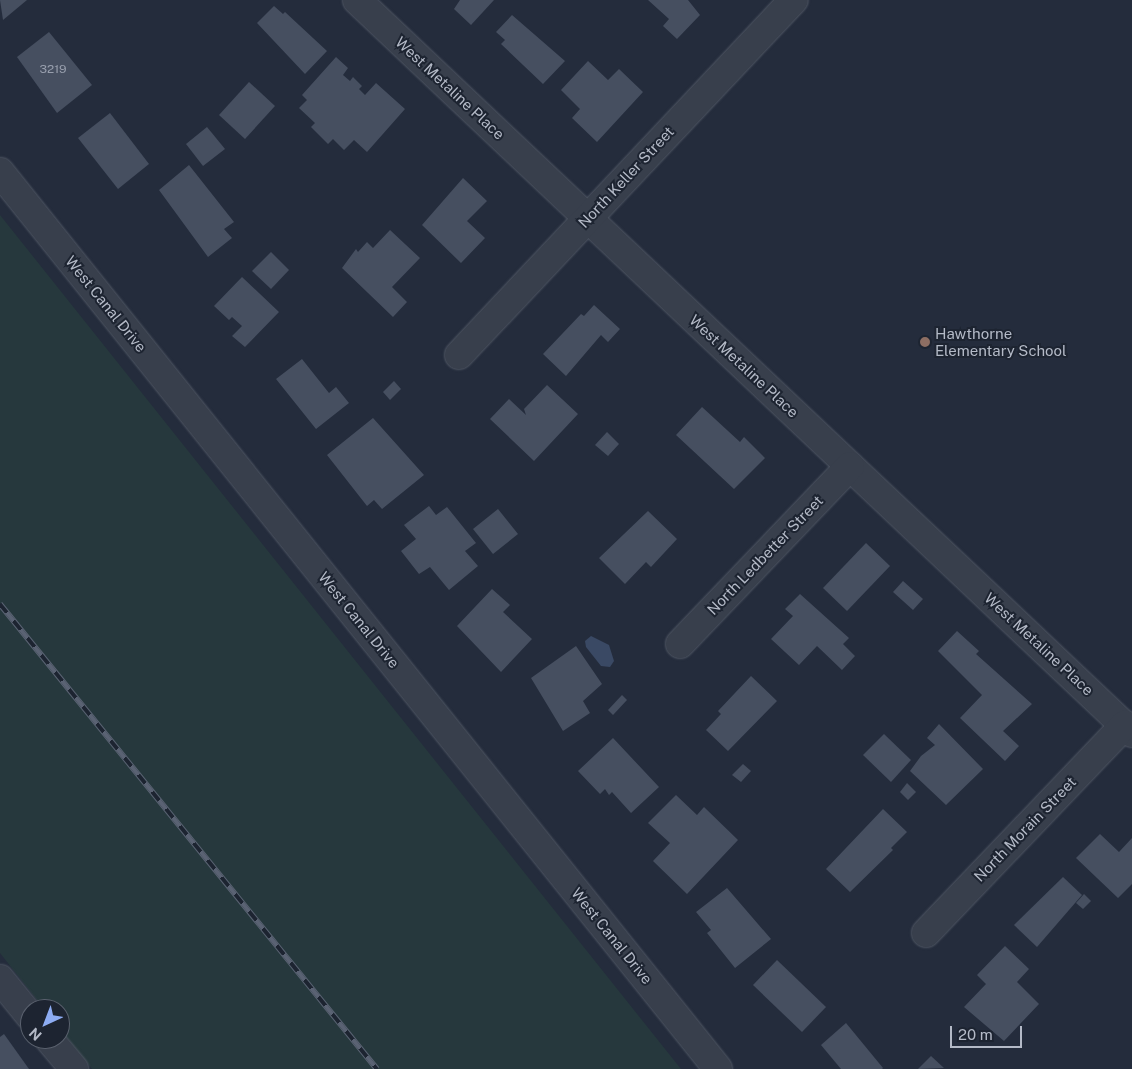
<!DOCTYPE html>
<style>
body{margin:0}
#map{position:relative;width:1132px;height:1069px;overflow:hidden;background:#242c3c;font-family:"Public Sans",sans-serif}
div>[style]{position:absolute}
.green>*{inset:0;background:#26383d}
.water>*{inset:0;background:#3a4964}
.building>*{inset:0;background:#464f60}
.roads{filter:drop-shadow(0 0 1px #505764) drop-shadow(0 0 1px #505764)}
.minor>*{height:28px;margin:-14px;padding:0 14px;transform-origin:14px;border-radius:14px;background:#383f4c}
.rail>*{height:5.5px;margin-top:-2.75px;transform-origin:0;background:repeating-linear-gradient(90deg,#1d2431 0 11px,#5a6273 0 22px);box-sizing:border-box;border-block:1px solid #5a6273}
.dots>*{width:14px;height:14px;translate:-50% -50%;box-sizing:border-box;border:2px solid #1d2431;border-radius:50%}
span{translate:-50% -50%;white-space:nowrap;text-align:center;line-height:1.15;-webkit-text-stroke:4px #1d2431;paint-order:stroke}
.number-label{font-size:12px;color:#989fad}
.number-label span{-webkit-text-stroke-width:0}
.street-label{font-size:15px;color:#b4bac7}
.poi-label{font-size:15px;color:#b4bac7}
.left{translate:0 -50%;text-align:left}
.north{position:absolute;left:20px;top:999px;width:50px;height:50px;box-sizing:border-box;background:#1d2431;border:1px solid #59606d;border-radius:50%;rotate:223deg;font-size:14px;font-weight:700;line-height:20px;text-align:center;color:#b4bac7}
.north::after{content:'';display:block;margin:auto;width:18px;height:22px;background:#8dacf3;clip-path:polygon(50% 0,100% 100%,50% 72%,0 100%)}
.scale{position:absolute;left:950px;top:1026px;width:72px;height:22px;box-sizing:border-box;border:2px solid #b4bac7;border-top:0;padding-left:6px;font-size:15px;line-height:18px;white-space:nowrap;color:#b4bac7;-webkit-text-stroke:4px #1d2431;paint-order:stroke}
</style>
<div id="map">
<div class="green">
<div style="clip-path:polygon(0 215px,681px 1069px,92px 1069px,60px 1029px,60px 1009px,44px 1009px,0 953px)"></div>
</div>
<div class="water">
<div style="clip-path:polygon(591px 636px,609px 645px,614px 661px,610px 667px,601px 666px,586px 647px,585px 641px)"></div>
</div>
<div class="building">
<div style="clip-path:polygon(0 0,27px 0,3px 20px)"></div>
<div style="clip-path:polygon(460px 0,494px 0,471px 25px,454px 9px)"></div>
<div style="clip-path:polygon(648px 0,688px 0,700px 15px,677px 39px,663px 26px,669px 19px)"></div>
<div style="clip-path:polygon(274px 6px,283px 14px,285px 12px,327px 51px,305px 74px,257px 23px)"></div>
<div style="clip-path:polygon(512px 15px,565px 61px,543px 84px,501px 44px,505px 40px,496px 32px)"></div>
<div style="clip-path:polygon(49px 32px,92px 85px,57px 113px,17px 57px)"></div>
<div style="clip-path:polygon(336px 57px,348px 68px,343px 75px,350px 81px,353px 77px,362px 86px,359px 89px,365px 95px,376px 83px,405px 109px,367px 152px,354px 140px,344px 150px,333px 139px,328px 144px,311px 127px,315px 123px,299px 108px,307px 100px,302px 95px)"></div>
<div style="clip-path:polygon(588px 61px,608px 80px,619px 69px,643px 92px,597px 142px,572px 118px,580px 109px,561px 90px)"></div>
<div style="clip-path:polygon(249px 82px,275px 106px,245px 139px,219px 115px)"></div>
<div style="clip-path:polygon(110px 113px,149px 164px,118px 189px,78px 138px)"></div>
<div style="clip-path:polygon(207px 127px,225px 149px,203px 166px,186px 144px)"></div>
<div style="clip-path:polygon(189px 165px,234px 222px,224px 229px,232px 238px,208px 257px,159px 190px)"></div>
<div style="clip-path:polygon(463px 178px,487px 201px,467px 221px,485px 238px,461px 263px,422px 225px)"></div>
<div style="clip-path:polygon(390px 230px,420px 258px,392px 287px,407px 302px,393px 317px,342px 268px,356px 249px,358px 252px,367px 242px,373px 248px)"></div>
<div style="clip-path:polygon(271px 252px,289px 270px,271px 289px,252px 271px)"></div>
<div style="clip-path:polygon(242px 277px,279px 312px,245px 347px,232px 336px,242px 326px,232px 317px,229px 320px,214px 306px)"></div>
<div style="clip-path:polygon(594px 305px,620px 329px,608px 342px,601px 335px,566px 376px,543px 354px,581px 314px,584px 316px)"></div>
<div style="clip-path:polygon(302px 359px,329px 393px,336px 387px,349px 403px,316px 429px,276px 379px)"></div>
<div style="clip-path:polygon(394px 381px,401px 389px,390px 400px,383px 392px)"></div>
<div style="clip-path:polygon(547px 385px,578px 414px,534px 461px,490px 419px,509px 399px,526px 415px,524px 409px)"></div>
<div style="clip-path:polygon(702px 407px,740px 442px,744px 437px,765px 458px,734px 489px,676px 435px)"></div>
<div style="clip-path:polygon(373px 418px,424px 475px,382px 509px,374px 500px,367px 506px,327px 455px)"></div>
<div style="clip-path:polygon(607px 432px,619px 444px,608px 456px,595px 445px)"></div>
<div style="clip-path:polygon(429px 506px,436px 515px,447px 507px,476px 543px,465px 551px,478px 566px,449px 590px,430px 567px,419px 574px,401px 551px,416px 539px,404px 525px)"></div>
<div style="clip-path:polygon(498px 509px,518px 534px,493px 554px,473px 529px)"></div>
<div style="clip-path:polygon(648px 511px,677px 539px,651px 567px,646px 562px,625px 584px,599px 558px)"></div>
<div style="clip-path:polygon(866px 543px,890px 566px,847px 611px,823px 588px)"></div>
<div style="clip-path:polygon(903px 581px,923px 599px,913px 610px,893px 592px)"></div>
<div style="clip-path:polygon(492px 589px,510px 605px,503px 612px,532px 639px,501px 672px,457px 626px)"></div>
<div style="clip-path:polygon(800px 594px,849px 638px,843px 644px,855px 656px,842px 670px,817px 646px,799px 665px,771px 639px,793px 616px,785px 609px)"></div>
<div style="clip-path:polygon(957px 631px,979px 651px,976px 654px,1032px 704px,1003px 731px,1019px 746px,1005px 761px,960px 718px,982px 695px,938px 651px)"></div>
<div style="clip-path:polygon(576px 646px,602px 684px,583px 701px,590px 713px,563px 731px,531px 678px)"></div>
<div style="clip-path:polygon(751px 676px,777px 701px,728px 751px,706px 730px,721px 714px,718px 711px)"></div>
<div style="clip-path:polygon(622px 695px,627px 700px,613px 715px,608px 710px)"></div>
<div style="clip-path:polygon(939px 724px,983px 769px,946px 805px,910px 771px,921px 756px,935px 745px,927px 738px)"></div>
<div style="clip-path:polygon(884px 734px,911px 760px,891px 782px,863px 755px)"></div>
<div style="clip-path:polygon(613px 738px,659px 787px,631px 813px,612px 792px,609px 795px,605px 789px,600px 794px,578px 771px)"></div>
<div style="clip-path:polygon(743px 764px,751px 771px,741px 782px,732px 775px)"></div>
<div style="clip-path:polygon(907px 783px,916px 792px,908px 800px,900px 792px)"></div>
<div style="clip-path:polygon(676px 795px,697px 815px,704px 807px,738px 840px,687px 894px,653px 861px,670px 843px,648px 823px)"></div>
<div style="clip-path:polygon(883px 809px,907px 832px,891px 848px,893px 850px,850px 892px,826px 869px)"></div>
<div style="clip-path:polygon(1100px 834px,1119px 852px,1132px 838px,1132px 884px,1118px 898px,1076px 858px)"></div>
<div style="clip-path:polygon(1063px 877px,1082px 895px,1037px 947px,1014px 925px)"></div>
<div style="clip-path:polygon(727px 888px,771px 939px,735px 968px,707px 933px,711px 930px,696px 912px)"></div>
<div style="clip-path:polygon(1084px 894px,1091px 901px,1083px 909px,1076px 903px)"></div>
<div style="clip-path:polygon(1005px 946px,1029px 969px,1017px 982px,1039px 1004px,1004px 1041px,964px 1007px,986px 984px,977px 975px)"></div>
<div style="clip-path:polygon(777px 960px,826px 1007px,802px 1032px,753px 985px)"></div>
<div style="clip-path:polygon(846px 1023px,883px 1068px,882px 1069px,841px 1069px,821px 1045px)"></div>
<div style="clip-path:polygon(4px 1034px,29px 1069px,0 1069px,0 1037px)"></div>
<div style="clip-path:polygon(931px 1056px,944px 1068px,918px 1069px)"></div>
</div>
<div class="roads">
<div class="minor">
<div style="left:357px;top:0;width:1067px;rotate:43.4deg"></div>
<div style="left:0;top:172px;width:1149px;rotate:51.32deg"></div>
<div style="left:459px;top:355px;width:488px;rotate:-46.7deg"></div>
<div style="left:680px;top:644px;width:246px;rotate:-46.3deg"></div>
<div style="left:926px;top:933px;width:288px;rotate:-46.3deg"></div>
<div style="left:0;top:979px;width:48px;rotate:51deg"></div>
<div style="left:49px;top:1039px;width:39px;rotate:50deg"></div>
</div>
</div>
<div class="rail">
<div style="left:0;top:604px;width:599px;rotate:50.97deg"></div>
</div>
<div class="dots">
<div style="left:925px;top:342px;background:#8d6e63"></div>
</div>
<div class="number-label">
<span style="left:53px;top:70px">3219</span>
</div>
<div class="street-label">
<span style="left:450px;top:88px;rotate:43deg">West Metaline Place</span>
<span style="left:626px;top:177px;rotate:-47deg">North Keller Street</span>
<span style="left:106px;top:304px;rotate:51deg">West Canal Drive</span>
<span style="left:744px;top:366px;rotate:43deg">West Metaline Place</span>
<span style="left:765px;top:555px;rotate:-46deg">North Ledbetter Street</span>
<span style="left:359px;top:620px;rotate:51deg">West Canal Drive</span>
<span style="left:1039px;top:644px;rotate:43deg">West Metaline Place</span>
<span style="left:1025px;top:829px;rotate:-46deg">North Morain Street</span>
<span style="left:612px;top:936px;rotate:51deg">West Canal Drive</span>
</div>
<div class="poi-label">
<span class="left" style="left:935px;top:342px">Hawthorne<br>Elementary School</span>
</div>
<div class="north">N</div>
<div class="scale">20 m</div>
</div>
